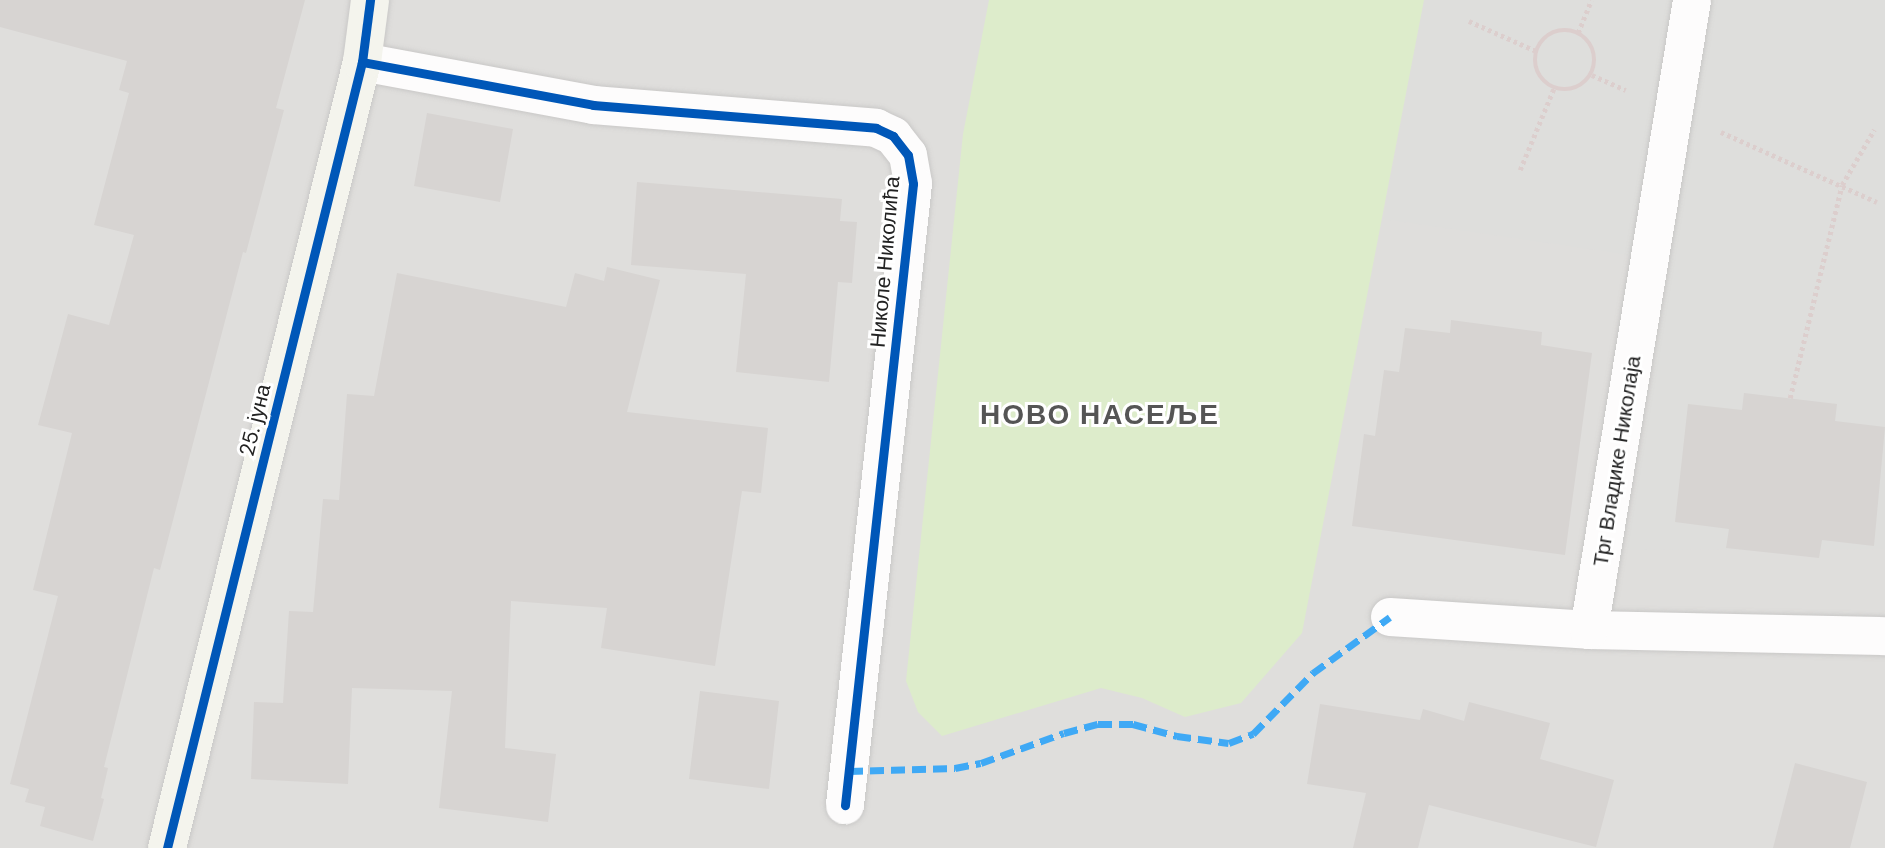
<!DOCTYPE html>
<meta charset="utf-8">
<style>
body{margin:0}
#map{position:relative;width:1885px;height:848px;overflow:hidden;background:#f0eeeb;font-family:"DM Sans",sans-serif}
div>[style]{position:absolute}
.residential>*{inset:0;background:#dfdedc}
.religious>*{inset:0;background:#dededc}
.grass>*{inset:0;background:#ddeccb}
.building>*{inset:0;background:#d7d4d2}
.path>*{height:4.5px;margin-top:-2.25px;transform-origin:0;background:repeating-linear-gradient(90deg,#dccecd 0 3.5px,transparent 0 7px)}
.path>.ring{margin:-2.25px;padding:0;box-sizing:content-box;background:none;border:4.5px solid #dccecd;border-radius:50%}
.roads{filter:drop-shadow(0 0 2px #c9c8c7) drop-shadow(0 0 2px #c9c8c7)}
.street>*{height:38px;margin:-19px;padding:0 19px;transform-origin:19px;border-radius:19px;background:#fdfcfc}
.secondary>*{height:38px;margin:-19px;padding:0 19px;transform-origin:19px;border-radius:19px;background:#f4f4ed}
.quiet>*{height:7px;margin-top:-3.5px;transform-origin:0;background:repeating-linear-gradient(90deg,#3fa9f5 0 14px,transparent 0 21px)}
.cycleway>*{height:9px;margin:-4.5px;padding:0 4.5px;transform-origin:4.5px;border-radius:4.5px;background:#0057b8}
span{translate:-50% -50%;white-space:nowrap;text-align:center;line-height:1.15;-webkit-text-stroke:6px #fff;paint-order:stroke}
.street-label{font-size:21px;color:#222}
.district-label{font-size:28px;color:#555;font-weight:700;letter-spacing:2px}
</style>
<div id="map">
<div class="residential">
<div style="clip-path:polygon(0 0,1885px 0,1885px 848px,0 848px)"></div>
</div>
<div class="religious">
<div style="clip-path:polygon(1424px 0,1885px 0,1885px 549px,1626px 550px,1671px 261px,1383px 219px)"></div>
</div>
<div class="grass">
<div style="clip-path:polygon(989px 0,1424px 0,1302px 633px,1241px 703px,1185px 717px,1142px 698px,1101px 688px,942px 736px,918px 712px,906px 681px,963px 134px)"></div>
</div>
<div class="building">
<div style="clip-path:polygon(0 0,305px 0,276px 108px,284px 110px,246px 253px,243px 252px,160px 570px,154px 568px,104px 767px,108px 768px,101px 798px,104px 799px,93px 841px,40px 826px,45px 807px,25px 802px,29px 789px,10px 784px,58px 596px,33px 590px,72px 433px,38px 425px,68px 314px,109px 325px,134px 235px,94px 225px,129px 93px,119px 90px,127px 61px,0 27px)"></div>
<div style="clip-path:polygon(427px 113px,513px 129px,500px 202px,414px 186px)"></div>
<div style="clip-path:polygon(637px 182px,842px 199px,840px 221px,857px 222px,852px 283px,838px 282px,829px 382px,736px 372px,746px 274px,631px 265px)"></div>
<div style="clip-path:polygon(607px 267px,660px 280px,627px 412px,768px 428px,761px 493px,742px 491px,715px 666px,601px 648px,607px 608px,511px 601px,505px 748px,556px 754px,548px 822px,439px 808px,452px 691px,352px 688px,348px 784px,251px 779px,254px 702px,283px 703px,289px 611px,313px 612px,323px 499px,339px 500px,347px 394px,374px 396px,397px 273px,566px 307px,575px 273px,604px 281px)"></div>
<div style="clip-path:polygon(1451px 320px,1542px 332px,1541px 345px,1592px 353px,1565px 555px,1352px 526px,1364px 434px,1375px 436px,1384px 370px,1399px 372px,1405px 328px,1450px 333px)"></div>
<div style="clip-path:polygon(1744px 393px,1837px 404px,1835px 421px,1885px 427px,1874px 546px,1822px 540px,1819px 558px,1726px 548px,1729px 529px,1675px 522px,1688px 404px,1742px 410px)"></div>
<div style="clip-path:polygon(700px 691px,779px 701px,769px 789px,689px 779px)"></div>
<div style="clip-path:polygon(1469px 702px,1550px 723px,1540px 759px,1614px 780px,1596px 847px,1429px 805px,1418px 848px,1353px 848px,1366px 793px,1307px 784px,1320px 704px,1420px 720px,1423px 709px,1464px 721px)"></div>
<div style="clip-path:polygon(1795px 763px,1867px 782px,1850px 848px,1773px 848px)"></div>
</div>
<div class="path">
<div style="left:1469px;top:21px;width:73px;rotate:24.1deg"></div>
<div class="ring" style="left:1535px;top:30px;width:55.5px;height:55.5px"></div>
<div style="left:1578px;top:33px;width:35px;rotate:-68deg"></div>
<div style="left:1592px;top:75px;width:37px;rotate:24deg"></div>
<div style="left:1721px;top:132px;width:171px;rotate:24.2deg"></div>
<div style="left:1520px;top:170px;width:89px;rotate:-67.5deg"></div>
<div style="left:1790px;top:398px;width:219px;rotate:-76.3deg"></div>
<div style="left:1842px;top:185px;width:64px;rotate:-59.8deg"></div>
</div>
<div class="roads">
<div class="street">
<div style="left:362px;top:62px;width:235px;rotate:10.5deg"></div>
<div style="left:593px;top:105px;width:284px;rotate:4.6deg"></div>
<div style="left:876px;top:128px;width:19px;rotate:25deg"></div>
<div style="left:893px;top:136px;width:24px;rotate:52deg"></div>
<div style="left:908px;top:155px;width:29px;rotate:80deg"></div>
<div style="left:913px;top:184px;width:625px;rotate:96.25deg"></div>
<div style="left:1390px;top:617px;width:199px;rotate:3.7deg"></div>
<div style="left:1589px;top:630px;width:296px;rotate:1.2deg"></div>
<div style="left:1589px;top:630px;width:638px;rotate:-80.71deg"></div>
</div>
<div class="secondary">
<div style="left:167px;top:848px;width:810px;rotate:-76.07deg"></div>
<div style="left:362px;top:62px;width:63px;rotate:-82.6deg"></div>
</div>
</div>
<div class="quiet">
<div style="left:849px;top:771px;width:106px;rotate:-1.6deg"></div>
<div style="left:955px;top:768px;width:26px;rotate:-11deg"></div>
<div style="left:981px;top:763px;width:88px;rotate:-19.9deg"></div>
<div style="left:1064px;top:733px;width:35px;rotate:-15deg"></div>
<div style="left:1098px;top:724px;width:35px"></div>
<div style="left:1133px;top:724px;width:46px;rotate:15.3deg"></div>
<div style="left:1177px;top:736px;width:52px;rotate:7.7deg"></div>
<div style="left:1229px;top:743px;width:26px;rotate:-21deg"></div>
<div style="left:1253px;top:734px;width:86px;rotate:-45.5deg"></div>
<div style="left:1313px;top:673px;width:95px;rotate:-36deg"></div>
</div>
<div class="cycleway">
<div style="left:362px;top:62px;width:235px;rotate:10.5deg"></div>
<div style="left:593px;top:105px;width:284px;rotate:4.6deg"></div>
<div style="left:876px;top:128px;width:19px;rotate:25deg"></div>
<div style="left:893px;top:136px;width:24px;rotate:52deg"></div>
<div style="left:908px;top:155px;width:29px;rotate:80deg"></div>
<div style="left:913px;top:184px;width:625px;rotate:96.25deg"></div>
<div style="left:167px;top:848px;width:810px;rotate:-76.07deg"></div>
<div style="left:362px;top:62px;width:63px;rotate:-82.6deg"></div>
</div>
<div class="street-label">
<span style="left:885px;top:262px;rotate:-85deg">Николе Николића</span>
<span style="left:255px;top:420px;rotate:-76deg">25. јуна</span>
<span style="left:1617px;top:461px;rotate:-81deg">Трг Владике Николаја</span>
</div>
<div class="district-label">
<span style="left:1100px;top:415px">НОВО НАСЕЉЕ</span>
</div>
</div>
